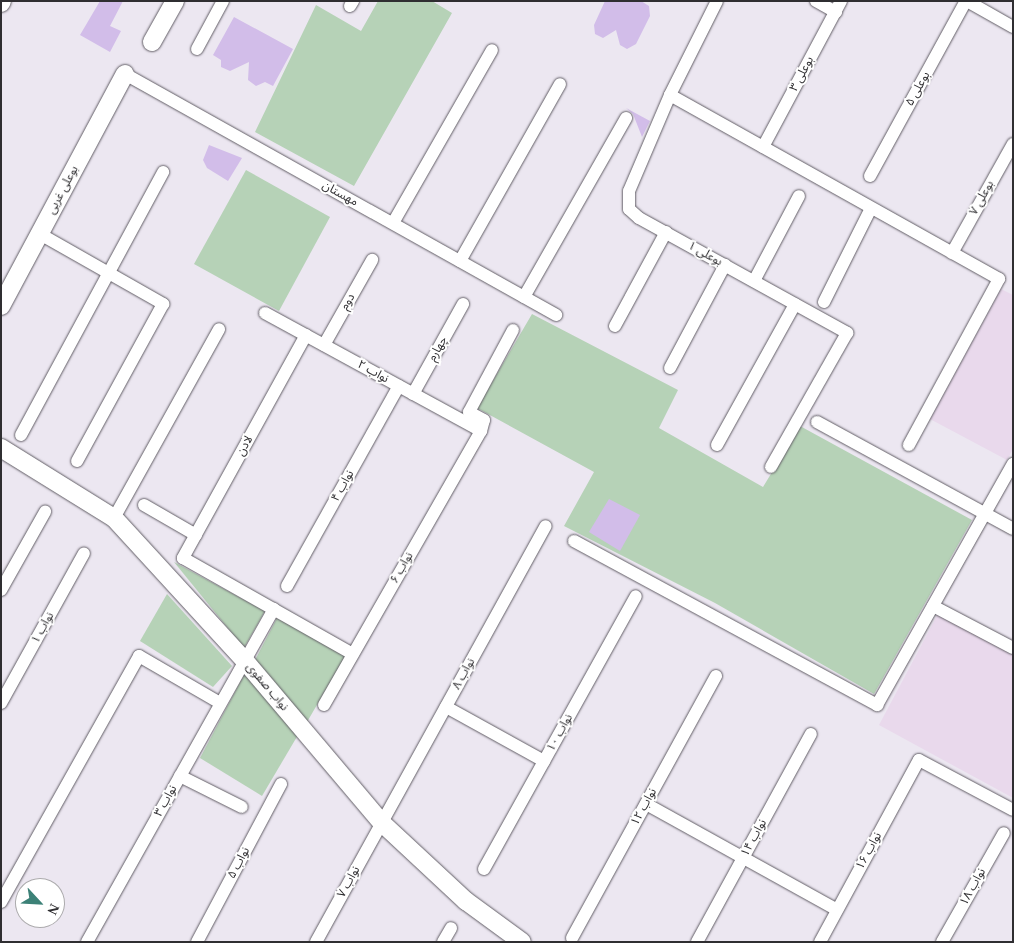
<!DOCTYPE html>
<meta charset="utf-8">
<style>
body{margin:0}
#map{position:relative;width:1014px;height:943px;overflow:hidden;background:#ece7f1;font-family:"Times New Roman","Noto Sans Arabic",serif}
div>[style]{position:absolute}
.education>*{inset:0;background:#e9d9ec}
.green>*{inset:0;background:#b6d2b7}
.building>*{inset:0;background:#d2bde9}
.roads{filter:drop-shadow(0 0 1px #615d65) drop-shadow(0 0 1px #615d65)}
.street>*{height:12px;margin:-6px;padding:0 6px;transform-origin:6px;border-radius:6px;background:#fff}
.secondary>*{height:18px;margin:-9px;padding:0 9px;transform-origin:9px;border-radius:9px;background:#fff}
span{translate:-50% -50%;white-space:nowrap;text-align:center;line-height:1.15;-webkit-text-stroke:4px #fff;paint-order:stroke}
.street-label{font-size:12px;color:#2f2e31}
.frame{position:absolute;inset:0;border:2px solid #2f2e31;pointer-events:none}
.north{position:absolute;left:15px;top:878px;width:50px;height:50px;box-sizing:border-box;background:#fff;border:1px solid #acabad;border-radius:50%;rotate:115deg;font-size:14px;font-weight:700;line-height:20px;text-align:center;color:#2f2e31}
.north::after{content:'';display:block;margin:auto;width:18px;height:22px;background:#3c8177;clip-path:polygon(50% 0,100% 100%,50% 72%,0 100%)}
</style>
<div id="map">
<div class="education">
<div style="clip-path:polygon(1001px 289px,1013px 295px,1013px 449px,1007px 460px,930px 419px)"></div>
<div style="clip-path:polygon(939px 612px,1013px 652px,1013px 798px,879px 725px)"></div>
</div>
<div class="green">
<div style="clip-path:polygon(378px 1px,432px 1px,452px 13px,354px 186px,255px 132px,316px 5px,361px 31px)"></div>
<div style="clip-path:polygon(246px 170px,330px 217px,279px 311px,194px 264px)"></div>
<div style="clip-path:polygon(532px 314px,678px 390px,659px 428px,763px 487px,800px 426px,972px 520px,874px 694px,715px 603px,564px 526px,594px 472px,477px 408px)"></div>
<div style="clip-path:polygon(174px 562px,265px 611px,244px 648px)"></div>
<div style="clip-path:polygon(167px 594px,232px 666px,213px 687px,140px 641px)"></div>
<div style="clip-path:polygon(277px 618px,346px 655px,307px 722px,255px 660px)"></div>
<div style="clip-path:polygon(245px 673px,298px 735px,262px 796px,200px 758px)"></div>
</div>
<div class="building">
<div style="clip-path:polygon(100px 1px,123px 1px,110px 26px,121px 31px,110px 52px,80px 35px)"></div>
<div style="clip-path:polygon(605px 1px,641px 1px,649px 6px,650px 16px,636px 44px,627px 49px,620px 45px,616px 30px,603px 38px,595px 34px,594px 25px)"></div>
<div style="clip-path:polygon(234px 17px,293px 49px,273px 86px,265px 82px,256px 86px,248px 80px,249px 62px,230px 71px,221px 67px,221px 60px,213px 55px)"></div>
<div style="clip-path:polygon(626px 108px,650px 121px,642px 137px,633px 114px)"></div>
<div style="clip-path:polygon(209px 145px,242px 158px,228px 181px,207px 168px,203px 160px)"></div>
<div style="clip-path:polygon(609px 499px,640px 515px,620px 551px,589px 532px)"></div>
</div>
<div class="roads">
<div class="street">
<div style="left:717px;top:1px;width:105px;rotate:116.6deg"></div>
<div style="left:670px;top:95px;width:104px;rotate:113.1deg"></div>
<div style="left:629px;top:191px;width:18px;rotate:90deg"></div>
<div style="left:629px;top:209px;width:13px;rotate:42deg"></div>
<div style="left:639px;top:218px;width:238px;rotate:28.9deg"></div>
<div style="left:847px;top:333px;width:154px;rotate:119.6deg"></div>
<div style="left:816px;top:1px;width:23px;rotate:29deg"></div>
<div style="left:967px;top:1px;width:53px;rotate:29.5deg"></div>
<div style="left:350px;top:6px;width:6px;rotate:-59deg"></div>
<div style="left:197px;top:49px;width:55px;rotate:-61.6deg"></div>
<div style="left:125px;top:74px;width:494px;rotate:29.2deg"></div>
<div style="left:670px;top:95px;width:377px;rotate:29.2deg"></div>
<div style="left:999px;top:279px;width:189px;rotate:118.5deg"></div>
<div style="left:763px;top:147px;width:166px;rotate:-61.9deg"></div>
<div style="left:870px;top:176px;width:200px;rotate:-61.3deg"></div>
<div style="left:393px;top:223px;width:199px;rotate:-60.2deg"></div>
<div style="left:40px;top:234px;width:142px;rotate:29.6deg"></div>
<div style="left:163px;top:304px;width:179px;rotate:118.7deg"></div>
<div style="left:952px;top:253px;width:125px;rotate:-60.8deg"></div>
<div style="left:460px;top:261px;width:203px;rotate:-60.5deg"></div>
<div style="left:754px;top:281px;width:96px;rotate:-62.1deg"></div>
<div style="left:524px;top:297px;width:206px;rotate:-60.3deg"></div>
<div style="left:824px;top:302px;width:105px;rotate:-63.4deg"></div>
<div style="left:265px;top:313px;width:246px;rotate:28.6deg"></div>
<div style="left:615px;top:326px;width:107px;rotate:-61.5deg"></div>
<div style="left:306px;top:335px;width:255px;rotate:118.9deg"></div>
<div style="left:183px;top:558px;width:195px;rotate:29.5deg"></div>
<div style="left:324px;top:345px;width:98px;rotate:-60.5deg"></div>
<div style="left:670px;top:368px;width:117px;rotate:-61.9deg"></div>
<div style="left:413px;top:394px;width:103px;rotate:-60.9deg"></div>
<div style="left:817px;top:422px;width:223px;rotate:28.6deg"></div>
<div style="left:21px;top:435px;width:299px;rotate:-61.6deg"></div>
<div style="left:717px;top:445px;width:161px;rotate:-61deg"></div>
<div style="left:144px;top:505px;width:60px;rotate:30deg"></div>
<div style="left:114px;top:518px;width:216px;rotate:-60.9deg"></div>
<div style="left:574px;top:541px;width:345px;rotate:28.4deg"></div>
<div style="left:877px;top:705px;width:277px;rotate:-60.6deg"></div>
<div style="left:287px;top:586px;width:229px;rotate:-60.8deg"></div>
<div style="left:1px;top:590px;width:90px;rotate:-60.6deg"></div>
<div style="left:933px;top:606px;width:90px;rotate:27.7deg"></div>
<div style="left:1px;top:703px;width:171px;rotate:-61deg"></div>
<div style="left:324px;top:705px;width:316px;rotate:-60.2deg"></div>
<div style="left:481px;top:431px;width:11px;rotate:-75deg"></div>
<div style="left:484px;top:420px;width:17px;rotate:-152deg"></div>
<div style="left:469px;top:412px;width:93px;rotate:-61.8deg"></div>
<div style="left:446px;top:707px;width:112px;rotate:28.9deg"></div>
<div style="left:180px;top:776px;width:69px;rotate:26.6deg"></div>
<div style="left:646px;top:804px;width:218px;rotate:29deg"></div>
<div style="left:484px;top:869px;width:312px;rotate:-60.9deg"></div>
<div style="left:1px;top:902px;width:282px;rotate:-60.7deg"></div>
<div style="left:139px;top:656px;width:94px;rotate:30.1deg"></div>
<div style="left:572px;top:938px;width:299px;rotate:-61.2deg"></div>
<div style="left:87px;top:942px;width:382px;rotate:-60.7deg"></div>
<div style="left:197px;top:942px;width:179px;rotate:-62deg"></div>
<div style="left:316px;top:942px;width:475px;rotate:-61.1deg"></div>
<div style="left:443px;top:942px;width:16px;rotate:-60deg"></div>
<div style="left:697px;top:942px;width:237px;rotate:-61.3deg"></div>
<div style="left:820px;top:942px;width:207px;rotate:-61.5deg"></div>
<div style="left:919px;top:760px;width:106px;rotate:28deg"></div>
<div style="left:942px;top:942px;width:125px;rotate:-60.4deg"></div>
</div>
<div class="secondary">
<div style="left:1px;top:3px;width:2px;rotate:-63deg"></div>
<div style="left:152px;top:42px;width:47px;rotate:-60.7deg"></div>
<div style="left:1px;top:306px;width:263px;rotate:-61.9deg"></div>
<div style="left:1px;top:448px;width:133px;rotate:31.8deg"></div>
<div style="left:114px;top:518px;width:194px;rotate:47.5deg"></div>
<div style="left:245px;top:661px;width:212px;rotate:49.8deg"></div>
<div style="left:382px;top:823px;width:115px;rotate:42.9deg"></div>
<div style="left:466px;top:901px;width:69px;rotate:36.2deg"></div>
</div>
</div>
<div class="street-label">
<span style="left:802px;top:74px;rotate:-62deg">بوعلی ۳</span>
<span style="left:918px;top:89px;rotate:-61deg">بوعلی ۵</span>
<span style="left:63px;top:190px;rotate:-62deg">بوعلی غربی</span>
<span style="left:340px;top:194px;rotate:29deg">مهستان</span>
<span style="left:982px;top:198px;rotate:-61deg">بوعلی ۷</span>
<span style="left:705px;top:254px;rotate:29deg">بوعلی ۱</span>
<span style="left:348px;top:302px;rotate:-60deg">دوم</span>
<span style="left:438px;top:349px;rotate:-61deg">چهارم</span>
<span style="left:373px;top:372px;rotate:29deg">نواب ۲</span>
<span style="left:245px;top:446px;rotate:-61deg">لادن</span>
<span style="left:343px;top:486px;rotate:-61deg">نواب ۴</span>
<span style="left:402px;top:568px;rotate:-60deg">نواب ۶</span>
<span style="left:43px;top:628px;rotate:-61deg">نواب ۱</span>
<span style="left:464px;top:674px;rotate:-61deg">نواب ۸</span>
<span style="left:267px;top:687px;rotate:50deg">نواب صفوی</span>
<span style="left:560px;top:733px;rotate:-61deg">نواب ۱۰</span>
<span style="left:166px;top:801px;rotate:-61deg">نواب ۳</span>
<span style="left:644px;top:807px;rotate:-61deg">نواب ۱۲</span>
<span style="left:754px;top:838px;rotate:-61deg">نواب ۱۴</span>
<span style="left:869px;top:851px;rotate:-61deg">نواب ۱۶</span>
<span style="left:239px;top:863px;rotate:-62deg">نواب ۵</span>
<span style="left:349px;top:882px;rotate:-61deg">نواب ۷</span>
<span style="left:973px;top:887px;rotate:-61deg">نواب ۱۸</span>
</div>
<div class="frame"></div>
<div class="north">N</div>
</div>
